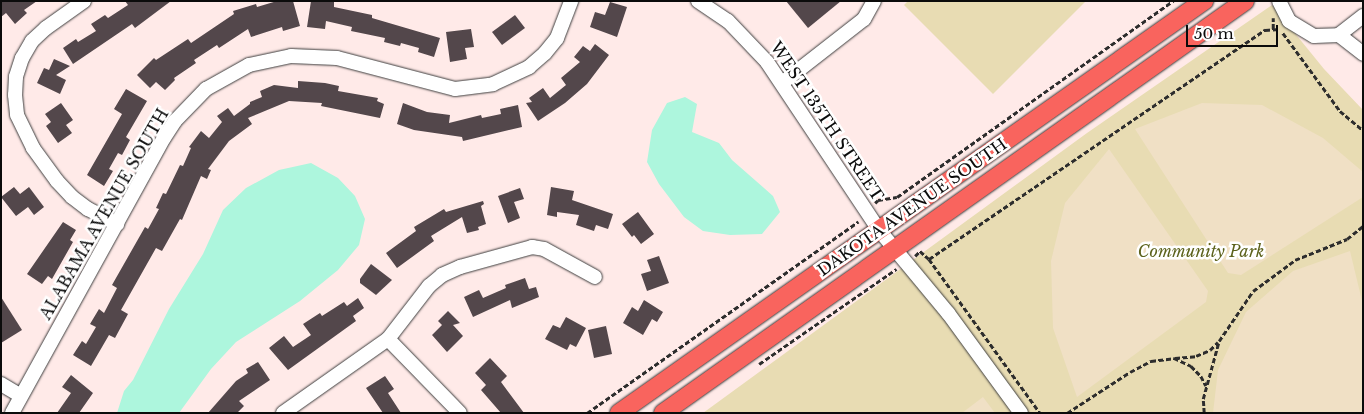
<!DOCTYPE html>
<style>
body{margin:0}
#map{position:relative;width:1364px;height:414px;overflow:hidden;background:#ffeae8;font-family:"Libre Baskerville",serif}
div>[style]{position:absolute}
.green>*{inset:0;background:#e8dcb3}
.pitch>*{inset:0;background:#f0e0c5}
.water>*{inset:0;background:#adf6dd}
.building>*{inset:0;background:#53474b}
.path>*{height:2.5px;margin-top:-1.25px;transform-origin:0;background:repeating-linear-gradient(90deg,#2d2d2d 0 5px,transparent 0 7.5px)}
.roads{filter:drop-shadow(0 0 1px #3e3e3e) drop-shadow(0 0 1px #3e3e3e)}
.minor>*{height:14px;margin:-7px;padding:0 7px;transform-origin:7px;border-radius:7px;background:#fff}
.major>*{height:18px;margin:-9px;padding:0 9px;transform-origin:9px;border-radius:9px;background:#f9645e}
span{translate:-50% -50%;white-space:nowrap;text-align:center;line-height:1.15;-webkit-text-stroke:5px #fff;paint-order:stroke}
.street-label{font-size:16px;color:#0b0b0b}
.park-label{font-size:16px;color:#5c621c;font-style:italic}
.frame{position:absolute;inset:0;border:2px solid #0b0b0b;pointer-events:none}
.scale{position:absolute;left:1186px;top:25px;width:92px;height:22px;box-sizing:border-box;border:2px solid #0b0b0b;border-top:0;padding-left:6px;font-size:15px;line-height:18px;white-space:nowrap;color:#0b0b0b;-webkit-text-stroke:4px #fff;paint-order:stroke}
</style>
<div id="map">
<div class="green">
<div style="clip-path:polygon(908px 1px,1086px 1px,993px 94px,904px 5px)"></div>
<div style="clip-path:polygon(1272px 5px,1324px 69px,1363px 110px,1363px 413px,703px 413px,1087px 133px)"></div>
</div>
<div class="pitch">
<div style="clip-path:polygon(1202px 103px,1262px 105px,1323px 138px,1363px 172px,1363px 197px,1241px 275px,1228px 273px,1135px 129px)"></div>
<div style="clip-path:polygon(1109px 149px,1208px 291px,1206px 302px,1077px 397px,1053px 328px,1051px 261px,1065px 203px)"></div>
<div style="clip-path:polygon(1350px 251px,1363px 305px,1363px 413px,1213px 413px,1218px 370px,1246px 312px,1293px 271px)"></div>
<div style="clip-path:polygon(983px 397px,995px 413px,962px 413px)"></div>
</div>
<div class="water">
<div style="clip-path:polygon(685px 97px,697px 104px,692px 132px,719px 143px,732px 160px,773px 196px,780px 212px,762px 234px,730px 235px,703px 231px,684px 217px,659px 184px,647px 162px,652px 130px,667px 103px)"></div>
<div style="clip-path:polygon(311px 163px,338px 178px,355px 196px,365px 219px,359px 245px,338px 270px,300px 301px,236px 342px,211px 369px,179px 413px,117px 413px,124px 391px,133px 380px,169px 309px,203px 254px,223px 210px,246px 188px,279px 170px)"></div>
</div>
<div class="building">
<div style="clip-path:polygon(1px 1px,37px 1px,24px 10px,27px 13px,15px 24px,6px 13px,1px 17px)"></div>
<div style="clip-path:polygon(125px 1px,171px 1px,135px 28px,132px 24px,73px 64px,63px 48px,76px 39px,78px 42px,96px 31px,91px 24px,105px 15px,108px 18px,128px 5px)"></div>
<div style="clip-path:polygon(277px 1px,293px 1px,300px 26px,283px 31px,282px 27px,251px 37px,248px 29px,219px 48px,217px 45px,194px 60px,196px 63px,174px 78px,175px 80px,165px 90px,156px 82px,150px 88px,137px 75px,154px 58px,156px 60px,188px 39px,191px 43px,234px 14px,233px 11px,256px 4px,257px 7px)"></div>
<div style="clip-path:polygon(311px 1px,334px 2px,334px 7px,372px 15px,372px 18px,440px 38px,434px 57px,418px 52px,419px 48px,401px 43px,400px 46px,384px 42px,385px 38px,351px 31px,352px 27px,326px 21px,325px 29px,307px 27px)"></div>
<div style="clip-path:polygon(786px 1px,841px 1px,808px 28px)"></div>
<div style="clip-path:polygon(610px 2px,627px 7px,617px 37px,590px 27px,595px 12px,605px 15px)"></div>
<div style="clip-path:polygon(515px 15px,525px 28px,502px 45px,492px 32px)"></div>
<div style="clip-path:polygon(471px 29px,474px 47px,465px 48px,467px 59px,450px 62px,446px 32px)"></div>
<div style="clip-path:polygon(595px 44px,609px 55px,587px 84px,565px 103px,538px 121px,526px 103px,532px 102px,529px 98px,543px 88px,550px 98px,566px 85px,561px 78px,580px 62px,574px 57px,583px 46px,590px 51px)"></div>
<div style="clip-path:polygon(54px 59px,70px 66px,56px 75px,66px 80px,60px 94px,37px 83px,44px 68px,49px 70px)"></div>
<div style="clip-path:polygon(298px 81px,325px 83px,339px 86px,338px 91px,378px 98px,377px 101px,384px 104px,380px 118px,321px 106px,322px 103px,289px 101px,248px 118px,252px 124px,229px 141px,208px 169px,211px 170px,207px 179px,201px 176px,182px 220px,180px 219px,162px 251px,156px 248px,121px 310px,128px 314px,115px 338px,109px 335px,91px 366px,73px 355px,82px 341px,86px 344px,96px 327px,90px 324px,99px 309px,104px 313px,117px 288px,112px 285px,145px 227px,148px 229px,159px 209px,156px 208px,163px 193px,166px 194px,180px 165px,183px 166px,191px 148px,189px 147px,201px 131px,209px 138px,222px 122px,217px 116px,228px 108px,234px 116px,250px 104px,250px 102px,262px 97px,260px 91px,274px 85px,298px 88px)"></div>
<div style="clip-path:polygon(126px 89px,147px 101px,126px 137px,130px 140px,122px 155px,118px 153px,109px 169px,113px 171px,104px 186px,87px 175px,122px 114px,114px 109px)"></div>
<div style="clip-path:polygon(61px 103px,73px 120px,66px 125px,72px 133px,58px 143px,46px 126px,51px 122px,45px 114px)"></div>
<div style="clip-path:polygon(403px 103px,427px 112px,450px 115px,449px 123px,481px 115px,482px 118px,501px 114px,500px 109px,518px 105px,522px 127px,463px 141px,462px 137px,414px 130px,397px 124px)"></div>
<div style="clip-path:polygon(14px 187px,20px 194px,29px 187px,44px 207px,34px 215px,28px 207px,16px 216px,1px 197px)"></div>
<div style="clip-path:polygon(551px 187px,574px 191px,572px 200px,613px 214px,608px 229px,596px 225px,594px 231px,576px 225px,579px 215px,557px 212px,557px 217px,547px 215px)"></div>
<div style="clip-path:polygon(520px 188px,524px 199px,514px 202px,520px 218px,508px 223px,498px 196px)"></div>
<div style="clip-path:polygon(483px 201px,484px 204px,481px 206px,486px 224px,478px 227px,479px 230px,467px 233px,462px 217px,431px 236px,434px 241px,397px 268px,386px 253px,416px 231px,414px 227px,444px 209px,446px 212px)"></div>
<div style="clip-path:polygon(638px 212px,654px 234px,641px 244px,634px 235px,632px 237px,622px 224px)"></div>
<div style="clip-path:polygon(63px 222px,76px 230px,70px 240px,73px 242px,52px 279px,48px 276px,42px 284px,27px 274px)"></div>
<div style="clip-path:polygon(659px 256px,669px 283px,647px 291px,641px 274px,651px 271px,647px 260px)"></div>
<div style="clip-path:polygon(371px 264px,392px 280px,376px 295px,360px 283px,360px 279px)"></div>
<div style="clip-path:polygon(525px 278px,529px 289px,536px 287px,539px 297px,512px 308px,510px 300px,473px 317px,464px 297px,479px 290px,483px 298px,506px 288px,505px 285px)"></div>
<div style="clip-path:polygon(1px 297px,22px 330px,1px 343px)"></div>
<div style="clip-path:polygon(358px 298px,364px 308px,353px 316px,356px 321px,288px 370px,269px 348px,284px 336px,293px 347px,311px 335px,303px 324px,320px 313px,322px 316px,344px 302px,347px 306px)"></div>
<div style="clip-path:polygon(644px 300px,663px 312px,657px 322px,652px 319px,643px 335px,623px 323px,632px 307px,638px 311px)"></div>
<div style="clip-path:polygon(448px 311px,460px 323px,453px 325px,463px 336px,447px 352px,432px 335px,442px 325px,438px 321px)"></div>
<div style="clip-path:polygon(566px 317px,586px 328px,576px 347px,570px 344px,567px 350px,545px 339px,553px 325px,560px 328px)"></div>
<div style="clip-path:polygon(606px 326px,612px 354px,594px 358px,588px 330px)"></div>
<div style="clip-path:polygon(490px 358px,507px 376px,501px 382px,524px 413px,501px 413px,481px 390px,486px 385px,475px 373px)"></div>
<div style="clip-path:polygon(258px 362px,270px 380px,239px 401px,244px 406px,237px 413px,208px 413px,236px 381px,248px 373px,246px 369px)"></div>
<div style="clip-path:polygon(71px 375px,93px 393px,79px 413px,57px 413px,71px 393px,62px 387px)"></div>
<div style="clip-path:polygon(385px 376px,394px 389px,388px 393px,401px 413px,383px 413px,366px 388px)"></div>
</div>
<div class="path">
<div style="left:1273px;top:29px;width:11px;rotate:-90deg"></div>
<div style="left:1283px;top:33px;width:97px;rotate:53.8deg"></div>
<div style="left:1340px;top:111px;width:30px;rotate:40deg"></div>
<div style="left:875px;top:203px;width:4px;rotate:-45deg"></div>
<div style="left:878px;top:200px;width:19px;rotate:-9deg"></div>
<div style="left:897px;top:197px;width:339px;rotate:-35.4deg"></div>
<div style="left:915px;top:256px;width:7px;rotate:-45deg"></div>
<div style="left:920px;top:251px;width:12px;rotate:42deg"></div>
<div style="left:929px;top:259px;width:190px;rotate:54.2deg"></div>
<div style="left:929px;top:259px;width:407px;rotate:-34.3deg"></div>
<div style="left:1265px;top:30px;width:14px;rotate:-4deg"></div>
<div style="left:1175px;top:358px;width:21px;rotate:-5deg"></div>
<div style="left:1196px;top:356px;width:15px;rotate:-23deg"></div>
<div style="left:1210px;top:350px;width:11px;rotate:-45deg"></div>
<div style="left:759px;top:364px;width:167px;rotate:-34.7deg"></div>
<div style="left:587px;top:413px;width:332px;rotate:-35.2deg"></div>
<div style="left:1067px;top:413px;width:75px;rotate:-33.1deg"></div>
<div style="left:1130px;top:372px;width:24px;rotate:-28deg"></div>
<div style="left:1151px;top:361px;width:23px;rotate:-7deg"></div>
<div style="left:1174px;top:358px;width:19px;rotate:25deg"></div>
<div style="left:1191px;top:366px;width:14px;rotate:45deg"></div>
<div style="left:1201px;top:376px;width:11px;rotate:63deg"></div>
<div style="left:1204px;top:413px;width:14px;rotate:-94deg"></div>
<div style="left:1203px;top:399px;width:60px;rotate:-74.6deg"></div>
<div style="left:1219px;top:341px;width:60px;rotate:-55.8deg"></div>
<div style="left:1253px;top:291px;width:52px;rotate:-36.4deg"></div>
<div style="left:1295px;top:260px;width:56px;rotate:-22deg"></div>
<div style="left:1347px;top:239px;width:21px;rotate:-39deg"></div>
</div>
<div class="roads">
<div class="minor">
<div style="left:84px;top:1px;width:47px;rotate:144.6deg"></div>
<div style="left:46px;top:28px;width:19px;rotate:137deg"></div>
<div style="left:32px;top:41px;width:20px;rotate:120deg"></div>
<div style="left:22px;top:58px;width:20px;rotate:108deg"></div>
<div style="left:16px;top:77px;width:18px;rotate:93deg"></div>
<div style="left:15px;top:95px;width:20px;rotate:84deg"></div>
<div style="left:17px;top:115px;width:37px;rotate:64deg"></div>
<div style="left:33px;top:148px;width:41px;rotate:54deg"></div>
<div style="left:57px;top:181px;width:22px;rotate:47deg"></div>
<div style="left:72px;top:197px;width:20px;rotate:37deg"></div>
<div style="left:88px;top:209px;width:33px;rotate:27deg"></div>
<div style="left:698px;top:1px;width:36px;rotate:34deg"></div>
<div style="left:728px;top:21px;width:57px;rotate:46.4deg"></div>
<div style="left:767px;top:62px;width:202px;rotate:56.3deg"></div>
<div style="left:879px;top:230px;width:108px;rotate:50.3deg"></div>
<div style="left:948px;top:313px;width:124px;rotate:53.9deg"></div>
<div style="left:1279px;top:1px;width:22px;rotate:63deg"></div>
<div style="left:1289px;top:21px;width:29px;rotate:31deg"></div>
<div style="left:1314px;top:36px;width:25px;rotate:-2deg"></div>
<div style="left:1363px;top:16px;width:31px;rotate:142deg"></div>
<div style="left:1339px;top:35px;width:31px;rotate:38deg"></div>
<div style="left:782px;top:83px;width:104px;rotate:-38deg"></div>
<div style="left:864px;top:19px;width:21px;rotate:-61deg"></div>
<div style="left:388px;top:339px;width:103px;rotate:45.8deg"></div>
<div style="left:1px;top:384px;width:23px;rotate:31deg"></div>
<div style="left:12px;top:413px;width:314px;rotate:-61.1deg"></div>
<div style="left:164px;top:138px;width:20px;rotate:-57deg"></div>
<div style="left:175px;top:121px;width:45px;rotate:-45.9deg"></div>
<div style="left:206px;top:89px;width:49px;rotate:-29.2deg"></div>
<div style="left:249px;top:65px;width:43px;rotate:-12.1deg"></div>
<div style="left:291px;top:56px;width:46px;rotate:2.5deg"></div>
<div style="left:337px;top:58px;width:122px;rotate:14.7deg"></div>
<div style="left:455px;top:89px;width:38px;rotate:-7deg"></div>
<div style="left:493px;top:84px;width:40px;rotate:-25deg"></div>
<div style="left:529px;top:67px;width:21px;rotate:-41deg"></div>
<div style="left:545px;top:53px;width:19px;rotate:-51deg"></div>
<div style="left:557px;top:38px;width:40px;rotate:-69deg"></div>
<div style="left:283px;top:413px;width:128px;rotate:-35.2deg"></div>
<div style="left:388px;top:339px;width:67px;rotate:-52.3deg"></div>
<div style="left:429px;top:286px;width:17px;rotate:-40deg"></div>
<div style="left:442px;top:275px;width:20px;rotate:-24deg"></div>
<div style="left:460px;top:267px;width:75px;rotate:-15.5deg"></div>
<div style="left:532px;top:247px;width:12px;rotate:9deg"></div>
<div style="left:544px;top:249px;width:58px;rotate:28.8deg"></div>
</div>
<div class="major">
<div style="left:619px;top:413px;width:716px;rotate:-35.16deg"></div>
<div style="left:663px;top:413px;width:713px;rotate:-35.29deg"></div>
</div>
</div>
<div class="street-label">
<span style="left:827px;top:121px;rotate:56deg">WEST 135TH STREET</span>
<span style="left:912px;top:207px;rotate:-35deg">DAKOTA AVENUE SOUTH</span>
<span style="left:104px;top:214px;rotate:-60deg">ALABAMA AVENUE SOUTH</span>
</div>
<div class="park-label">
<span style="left:1201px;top:251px">Community Park</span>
</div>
<div class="frame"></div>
<div class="scale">50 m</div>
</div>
